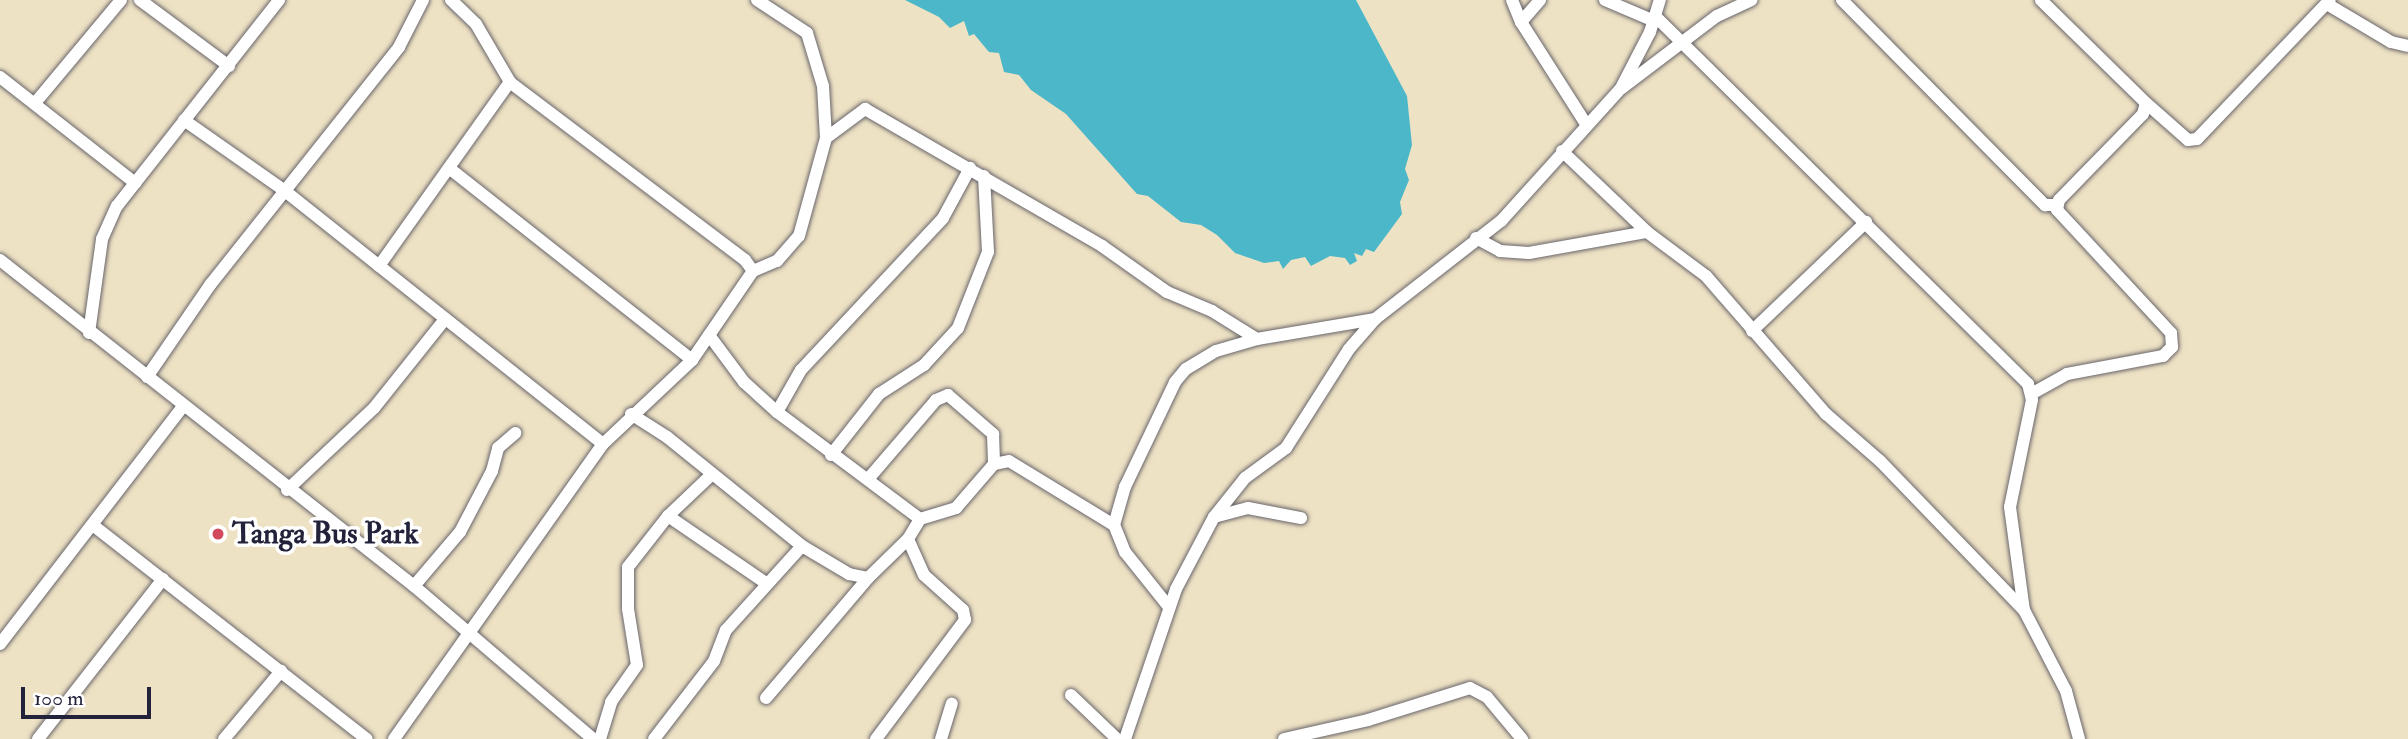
<!DOCTYPE html>
<style>
body{margin:0}
#map{position:relative;width:2408px;height:739px;overflow:hidden;background:#eee2c4;font-family:"IM FELL Double Pica",serif}
div>[style]{position:absolute}
.water>*{inset:0;background:#4cb7c9}
.roads{filter:drop-shadow(0 0 2px #69656b) drop-shadow(0 0 2px #69656b)}
.minor>*{height:12px;margin:-6px;padding:0 6px;transform-origin:6px;border-radius:6px;background:#fff}
.dots>*{width:19px;height:19px;translate:-50% -50%;box-sizing:border-box;border:4px solid #fff;border-radius:50%}
span{translate:-50% -50%;white-space:nowrap;text-align:center;line-height:1.15;-webkit-text-stroke:7px #fff;paint-order:stroke}
.poi-label{font-size:30px;color:#22223b;font-weight:700}
.left{translate:0 -50%;text-align:left}
.scale{position:absolute;left:21px;top:687px;width:130px;height:32px;box-sizing:border-box;border:4px solid #22223b;border-top:0;padding-left:9px;font-size:21px;line-height:24px;white-space:nowrap;color:#22223b;-webkit-text-stroke:5px #fff;paint-order:stroke}
</style>
<div id="map">
<div class="water">
<div style="clip-path:polygon(905px 0,1356px 0,1407px 96px,1412px 145px,1405px 169px,1409px 180px,1400px 202px,1402px 214px,1374px 252px,1366px 249px,1362px 256px,1354px 253px,1357px 261px,1350px 265px,1345px 258px,1330px 256px,1311px 266px,1305px 257px,1291px 260px,1283px 269px,1279px 261px,1264px 263px,1235px 253px,1217px 235px,1201px 225px,1181px 222px,1148px 196px,1137px 194px,1066px 114px,1031px 90px,1019px 75px,1004px 72px,999px 53px,989px 52px,974px 34px,969px 36px,964px 21px,950px 28px,939px 17px)"></div>
</div>
<div class="roads">
<div class="minor">
<div style="left:140px;top:0;width:111px;rotate:36.6deg"></div>
<div style="left:757px;top:0;width:60px;rotate:33.4deg"></div>
<div style="left:807px;top:33px;width:55px;rotate:73.2deg"></div>
<div style="left:823px;top:86px;width:52px;rotate:86.7deg"></div>
<div style="left:1512px;top:0;width:24px;rotate:68deg"></div>
<div style="left:1521px;top:22px;width:121px;rotate:57.5deg"></div>
<div style="left:1605px;top:0;width:51px;rotate:23.1deg"></div>
<div style="left:1652px;top:20px;width:5px;rotate:-53deg"></div>
<div style="left:1655px;top:16px;width:524px;rotate:44.61deg"></div>
<div style="left:2028px;top:384px;width:16px;rotate:76deg"></div>
<div style="left:2032px;top:400px;width:109px;rotate:101.6deg"></div>
<div style="left:2010px;top:507px;width:104px;rotate:82.3deg"></div>
<div style="left:1842px;top:0;width:289px;rotate:45.3deg"></div>
<div style="left:2045px;top:205px;width:12px"></div>
<div style="left:2327px;top:4px;width:74px;rotate:30.7deg"></div>
<div style="left:2391px;top:42px;width:17px;rotate:13deg"></div>
<div style="left:1521px;top:22px;width:29px;rotate:-49deg"></div>
<div style="left:0;top:77px;width:172px;rotate:38.1deg"></div>
<div style="left:1622px;top:88px;width:119px;rotate:-37.2deg"></div>
<div style="left:1717px;top:16px;width:38px;rotate:-25deg"></div>
<div style="left:35px;top:103px;width:134px;rotate:-50.1deg"></div>
<div style="left:2146px;top:103px;width:56px;rotate:41.4deg"></div>
<div style="left:2188px;top:140px;width:9px;rotate:-6deg"></div>
<div style="left:2197px;top:139px;width:192px;rotate:-46.3deg"></div>
<div style="left:184px;top:120px;width:123px;rotate:35.1deg"></div>
<div style="left:285px;top:191px;width:406px;rotate:38.5deg"></div>
<div style="left:1562px;top:151px;width:117px;rotate:43.6deg"></div>
<div style="left:1647px;top:232px;width:74px;rotate:36.7deg"></div>
<div style="left:1706px;top:276px;width:183px;rotate:49deg"></div>
<div style="left:1826px;top:414px;width:72px;rotate:41deg"></div>
<div style="left:1880px;top:461px;width:207px;rotate:46deg"></div>
<div style="left:2024px;top:610px;width:91px;rotate:62.6deg"></div>
<div style="left:2066px;top:691px;width:50px;rotate:74.8deg"></div>
<div style="left:449px;top:168px;width:310px;rotate:38.3deg"></div>
<div style="left:1476px;top:238px;width:27px;rotate:28deg"></div>
<div style="left:1500px;top:251px;width:29px;rotate:4deg"></div>
<div style="left:1529px;top:253px;width:120px;rotate:-10.1deg"></div>
<div style="left:0;top:260px;width:527px;rotate:38.22deg"></div>
<div style="left:414px;top:586px;width:235px;rotate:40.5deg"></div>
<div style="left:379px;top:266px;width:226px;rotate:-54.6deg"></div>
<div style="left:753px;top:271px;width:26px;rotate:-23deg"></div>
<div style="left:777px;top:261px;width:33px;rotate:-49deg"></div>
<div style="left:799px;top:236px;width:102px;rotate:-74.6deg"></div>
<div style="left:826px;top:138px;width:49px;rotate:-36.6deg"></div>
<div style="left:865px;top:109px;width:274px;rotate:30deg"></div>
<div style="left:1102px;top:246px;width:80px;rotate:35.3deg"></div>
<div style="left:1167px;top:292px;width:49px;rotate:22.9deg"></div>
<div style="left:1212px;top:311px;width:53px;rotate:31.9deg"></div>
<div style="left:1752px;top:331px;width:158px;rotate:-43.7deg"></div>
<div style="left:89px;top:333px;width:95px;rotate:-82.1deg"></div>
<div style="left:102px;top:239px;width:36px;rotate:-66deg"></div>
<div style="left:117px;top:206px;width:262px;rotate:-51.8deg"></div>
<div style="left:709px;top:335px;width:59px;rotate:53.3deg"></div>
<div style="left:744px;top:382px;width:45px;rotate:42.3deg"></div>
<div style="left:777px;top:412px;width:179px;rotate:36.8deg"></div>
<div style="left:920px;top:519px;width:38px;rotate:-17deg"></div>
<div style="left:956px;top:508px;width:58px;rotate:-49.2deg"></div>
<div style="left:994px;top:464px;width:15px;rotate:-11deg"></div>
<div style="left:1009px;top:461px;width:123px;rotate:31.4deg"></div>
<div style="left:147px;top:377px;width:112px;rotate:-55.6deg"></div>
<div style="left:210px;top:285px;width:304px;rotate:-51.5deg"></div>
<div style="left:399px;top:47px;width:53px;rotate:-62.9deg"></div>
<div style="left:2033px;top:393px;width:39px;rotate:-29deg"></div>
<div style="left:2067px;top:374px;width:98px;rotate:-10.6deg"></div>
<div style="left:2163px;top:356px;width:13px;rotate:-45deg"></div>
<div style="left:2172px;top:347px;width:14px;rotate:-94deg"></div>
<div style="left:2171px;top:333px;width:168px;rotate:-132.8deg"></div>
<div style="left:2057px;top:210px;width:10px;rotate:-79deg"></div>
<div style="left:2059px;top:200px;width:120px;rotate:-45.7deg"></div>
<div style="left:2143px;top:114px;width:11px;rotate:-75deg"></div>
<div style="left:2146px;top:103px;width:147px;rotate:-135.6deg"></div>
<div style="left:777px;top:412px;width:48px;rotate:-60.3deg"></div>
<div style="left:801px;top:370px;width:208px;rotate:-46.9deg"></div>
<div style="left:943px;top:218px;width:57px;rotate:-61.6deg"></div>
<div style="left:631px;top:414px;width:43px;rotate:32.6deg"></div>
<div style="left:667px;top:437px;width:174px;rotate:38.9deg"></div>
<div style="left:802px;top:546px;width:55px;rotate:30.8deg"></div>
<div style="left:849px;top:574px;width:19px;rotate:12deg"></div>
<div style="left:831px;top:455px;width:78px;rotate:-51.8deg"></div>
<div style="left:879px;top:394px;width:54px;rotate:-32.8deg"></div>
<div style="left:924px;top:365px;width:50px;rotate:-47.4deg"></div>
<div style="left:958px;top:328px;width:82px;rotate:-68.5deg"></div>
<div style="left:988px;top:252px;width:76px;rotate:-93deg"></div>
<div style="left:869px;top:478px;width:103px;rotate:-49.3deg"></div>
<div style="left:936px;top:400px;width:13px;rotate:-23deg"></div>
<div style="left:948px;top:395px;width:60px;rotate:40.9deg"></div>
<div style="left:993px;top:434px;width:30px;rotate:88deg"></div>
<div style="left:287px;top:490px;width:120px;rotate:-43.3deg"></div>
<div style="left:374px;top:408px;width:114px;rotate:-51.4deg"></div>
<div style="left:668px;top:516px;width:119px;rotate:34.4deg"></div>
<div style="left:1214px;top:517px;width:35px;rotate:-15deg"></div>
<div style="left:1248px;top:508px;width:54px;rotate:10.7deg"></div>
<div style="left:94px;top:526px;width:346px;rotate:38deg"></div>
<div style="left:414px;top:586px;width:71px;rotate:-49.6deg"></div>
<div style="left:460px;top:532px;width:69px;rotate:-62.3deg"></div>
<div style="left:492px;top:471px;width:24px;rotate:-75deg"></div>
<div style="left:498px;top:448px;width:23px;rotate:-41deg"></div>
<div style="left:1169px;top:607px;width:70px;rotate:-128.7deg"></div>
<div style="left:1125px;top:552px;width:29px;rotate:-112deg"></div>
<div style="left:1114px;top:525px;width:40px;rotate:-74deg"></div>
<div style="left:1125px;top:487px;width:116px;rotate:-64.5deg"></div>
<div style="left:1175px;top:382px;width:17px;rotate:-50deg"></div>
<div style="left:1186px;top:369px;width:35px;rotate:-31deg"></div>
<div style="left:1216px;top:351px;width:43px;rotate:-16.3deg"></div>
<div style="left:1257px;top:339px;width:120px;rotate:-9.6deg"></div>
<div style="left:0;top:644px;width:298px;rotate:-52.4deg"></div>
<div style="left:1071px;top:695px;width:64px;rotate:43.7deg"></div>
<div style="left:766px;top:698px;width:157px;rotate:-49.6deg"></div>
<div style="left:868px;top:578px;width:56px;rotate:-44.3deg"></div>
<div style="left:908px;top:539px;width:23px;rotate:-59deg"></div>
<div style="left:38px;top:739px;width:203px;rotate:-52deg"></div>
<div style="left:224px;top:739px;width:89px;rotate:-50deg"></div>
<div style="left:394px;top:739px;width:362px;rotate:-54.7deg"></div>
<div style="left:603px;top:444px;width:122px;rotate:-43.3deg"></div>
<div style="left:692px;top:360px;width:108px;rotate:-55.6deg"></div>
<div style="left:753px;top:271px;width:14px;rotate:-126deg"></div>
<div style="left:745px;top:260px;width:295px;rotate:-142.9deg"></div>
<div style="left:510px;top:82px;width:67px;rotate:-120.4deg"></div>
<div style="left:476px;top:24px;width:35px;rotate:-136deg"></div>
<div style="left:600px;top:739px;width:39px;rotate:-73deg"></div>
<div style="left:611px;top:702px;width:45px;rotate:-54.9deg"></div>
<div style="left:637px;top:665px;width:57px;rotate:-99.1deg"></div>
<div style="left:628px;top:609px;width:42px;rotate:-90deg"></div>
<div style="left:628px;top:567px;width:65px;rotate:-51.9deg"></div>
<div style="left:668px;top:516px;width:59px;rotate:-43.6deg"></div>
<div style="left:654px;top:739px;width:98px;rotate:-52.4deg"></div>
<div style="left:714px;top:661px;width:33px;rotate:-69deg"></div>
<div style="left:726px;top:630px;width:113px;rotate:-47.9deg"></div>
<div style="left:876px;top:739px;width:149px;rotate:-53.2deg"></div>
<div style="left:965px;top:620px;width:10px;rotate:-101deg"></div>
<div style="left:963px;top:610px;width:52px;rotate:-138.1deg"></div>
<div style="left:924px;top:575px;width:39px;rotate:-114deg"></div>
<div style="left:941px;top:739px;width:37px;rotate:-73deg"></div>
<div style="left:1125px;top:739px;width:158px;rotate:-71.2deg"></div>
<div style="left:1176px;top:589px;width:81px;rotate:-62.2deg"></div>
<div style="left:1214px;top:517px;width:50px;rotate:-51.5deg"></div>
<div style="left:1245px;top:478px;width:51px;rotate:-36.2deg"></div>
<div style="left:1286px;top:448px;width:117px;rotate:-57.5deg"></div>
<div style="left:1349px;top:349px;width:40px;rotate:-49deg"></div>
<div style="left:1375px;top:319px;width:160px;rotate:-37.9deg"></div>
<div style="left:1501px;top:221px;width:179px;rotate:-47.9deg"></div>
<div style="left:1621px;top:88px;width:63px;rotate:-62.6deg"></div>
<div style="left:1650px;top:32px;width:34px;rotate:-73deg"></div>
<div style="left:1284px;top:739px;width:86px;rotate:-12.7deg"></div>
<div style="left:1368px;top:720px;width:107px;rotate:-17.4deg"></div>
<div style="left:1470px;top:688px;width:19px;rotate:28deg"></div>
<div style="left:1487px;top:697px;width:55px;rotate:50.2deg"></div>
</div>
</div>
<div class="dots">
<div style="left:218px;top:534px;background:#d1495b"></div>
</div>
<div class="poi-label">
<span class="left" style="left:232px;top:534px">Tanga Bus Park</span>
</div>
<div class="scale">100 m</div>
</div>
